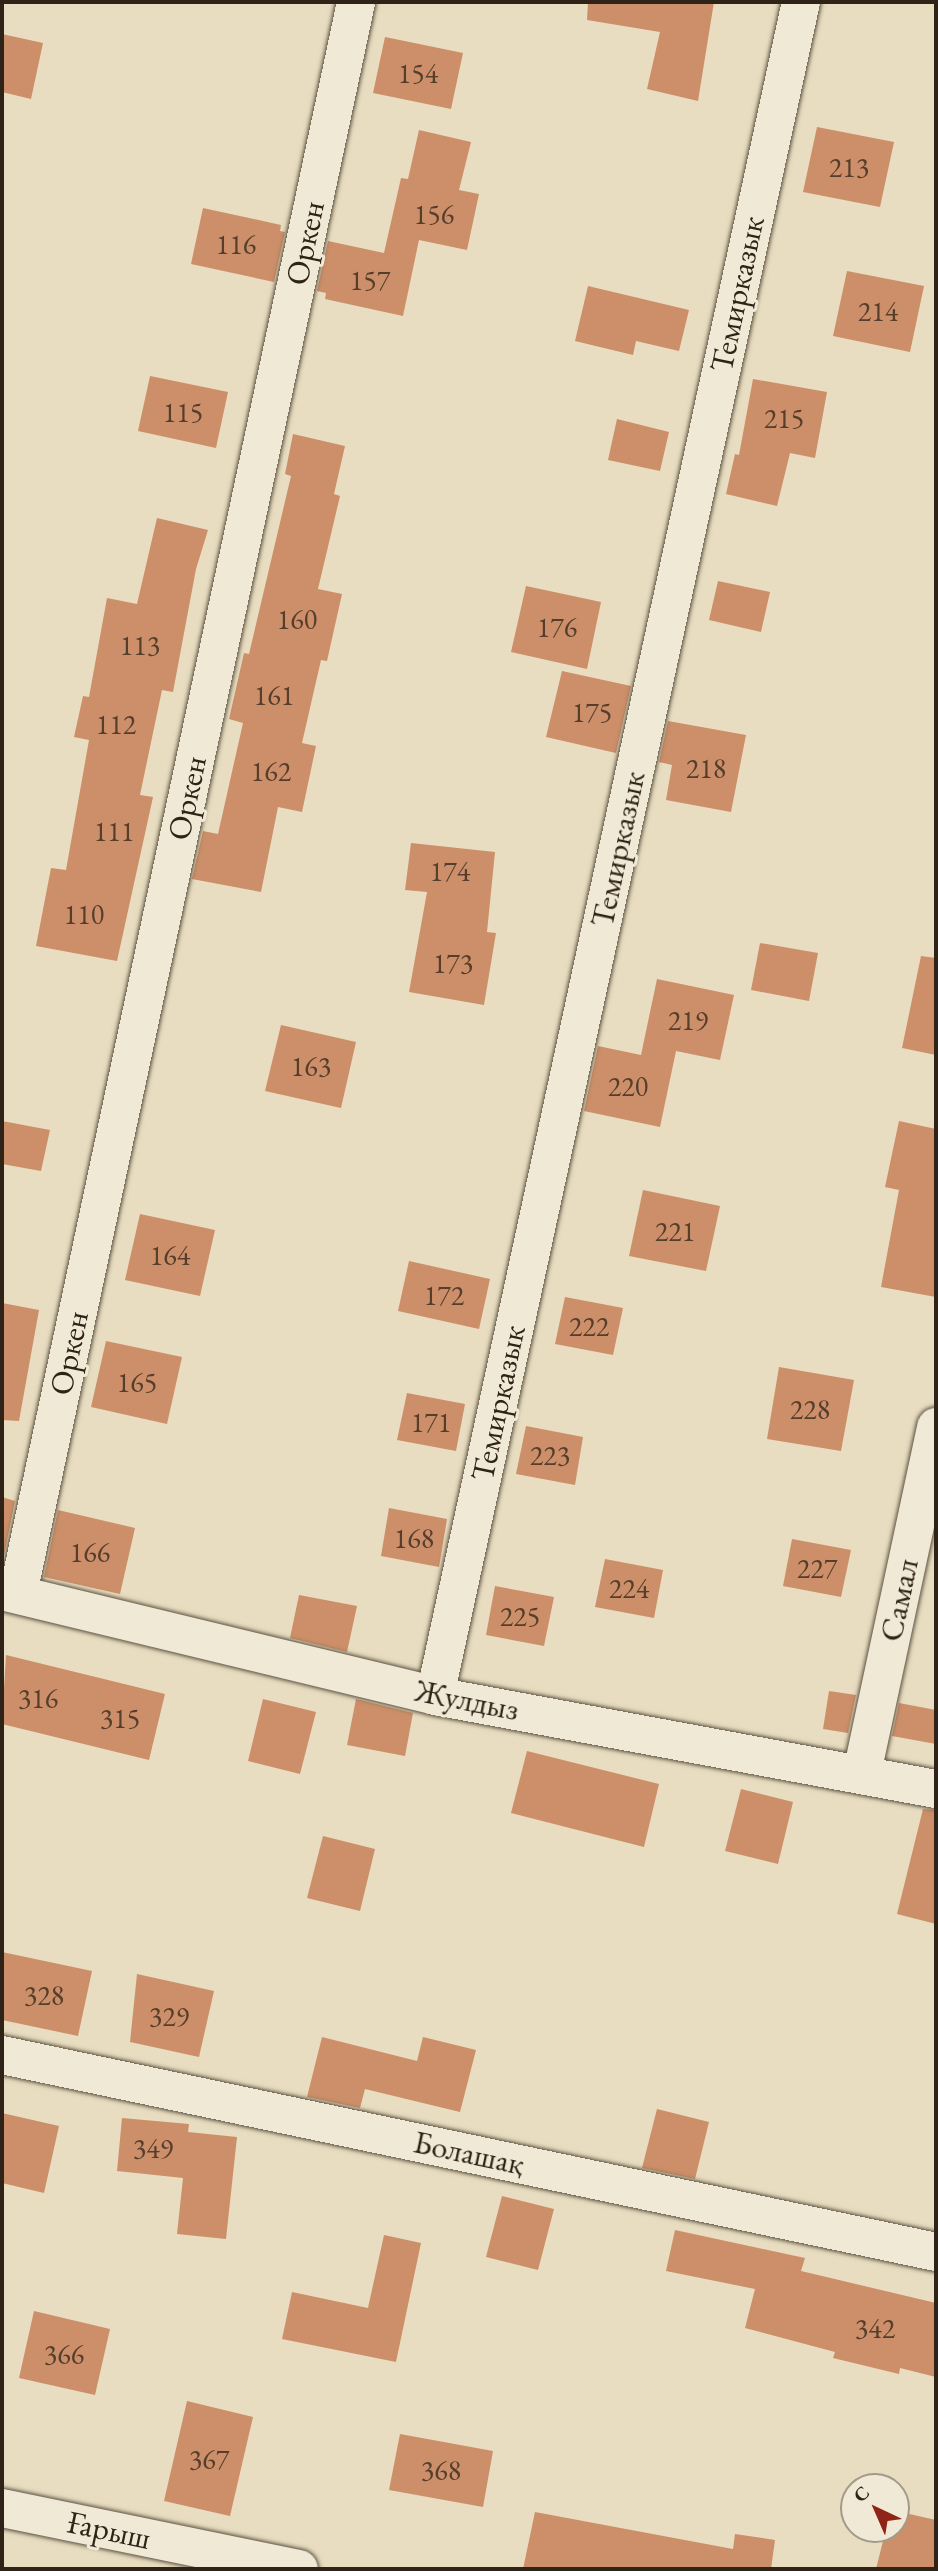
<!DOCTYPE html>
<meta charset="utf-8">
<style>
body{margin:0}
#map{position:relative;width:938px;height:2571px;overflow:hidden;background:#e8ddc0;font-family:"EB Garamond",serif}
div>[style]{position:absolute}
.building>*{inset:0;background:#cc8f69}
.roads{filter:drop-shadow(0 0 2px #5d5241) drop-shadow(0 0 2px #5d5241)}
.street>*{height:38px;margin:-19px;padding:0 19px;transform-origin:19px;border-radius:19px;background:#f0e9d6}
span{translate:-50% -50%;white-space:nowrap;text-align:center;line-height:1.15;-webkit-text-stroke:6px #f0e9d6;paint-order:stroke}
.number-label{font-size:28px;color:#563e2c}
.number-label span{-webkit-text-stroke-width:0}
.street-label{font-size:32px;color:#2f2317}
.frame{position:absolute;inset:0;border:4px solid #2f2317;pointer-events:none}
.north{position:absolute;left:840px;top:2473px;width:70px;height:70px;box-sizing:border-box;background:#f0e9d6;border:2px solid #a39a8a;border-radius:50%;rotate:316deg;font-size:19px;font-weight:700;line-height:28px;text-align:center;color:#2f2317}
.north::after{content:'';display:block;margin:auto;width:24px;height:32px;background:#8f2418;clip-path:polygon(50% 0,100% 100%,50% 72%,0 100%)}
</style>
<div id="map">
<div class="building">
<div style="clip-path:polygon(588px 2px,714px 2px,698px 101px,647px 89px,660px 32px,587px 20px)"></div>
<div style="clip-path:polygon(2px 34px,43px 43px,31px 99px,2px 92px)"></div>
<div style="clip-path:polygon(385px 37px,463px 53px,451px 109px,373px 93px)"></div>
<div style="clip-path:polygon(817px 127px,894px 142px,880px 207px,803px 192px)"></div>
<div style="clip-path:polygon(419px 130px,471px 142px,459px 190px,479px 194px,467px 250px,419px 240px,403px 316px,325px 299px,326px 293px,317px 291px,328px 241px,384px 253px,401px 178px,408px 179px)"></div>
<div style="clip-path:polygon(203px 208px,281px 225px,280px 231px,285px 232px,274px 282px,191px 264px)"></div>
<div style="clip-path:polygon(847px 271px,924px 286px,910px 352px,833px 336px)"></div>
<div style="clip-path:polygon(588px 286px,689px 310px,679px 351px,636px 341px,633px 355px,575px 341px)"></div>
<div style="clip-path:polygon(150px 376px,228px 392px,216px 448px,138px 431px)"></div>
<div style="clip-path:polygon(753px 379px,827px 392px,815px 458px,790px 453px,777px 506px,726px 494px,735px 454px,739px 455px)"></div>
<div style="clip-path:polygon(617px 419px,669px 432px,660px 471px,608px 460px)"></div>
<div style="clip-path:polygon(293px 434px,345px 446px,334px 494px,340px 496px,318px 589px,342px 594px,327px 661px,321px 660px,302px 743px,316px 746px,302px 812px,278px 807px,261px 892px,192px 879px,203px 831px,218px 834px,243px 723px,229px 719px,244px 653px,249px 654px,291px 476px,285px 474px)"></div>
<div style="clip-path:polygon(157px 518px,208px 530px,196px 569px,173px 692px,162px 690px,140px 795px,153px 797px,117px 961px,36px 946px,51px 868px,66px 870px,89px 740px,74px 737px,83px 696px,89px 697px,107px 598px,137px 604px)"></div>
<div style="clip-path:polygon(718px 581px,770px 592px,761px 632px,709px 620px)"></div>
<div style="clip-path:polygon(526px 586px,601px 602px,587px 669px,511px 652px)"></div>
<div style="clip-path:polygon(562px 671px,631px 686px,616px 753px,546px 737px)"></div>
<div style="clip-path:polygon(668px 721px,746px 735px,731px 812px,666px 800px,672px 765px,659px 762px)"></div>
<div style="clip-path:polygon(411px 843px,495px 852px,487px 932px,496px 933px,484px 1005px,409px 992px,427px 892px,405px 890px)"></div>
<div style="clip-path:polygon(760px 943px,818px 953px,809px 1001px,751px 990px)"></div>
<div style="clip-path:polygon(921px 956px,936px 958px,936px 1055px,902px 1048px)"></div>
<div style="clip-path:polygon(657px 979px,734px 995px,720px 1060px,676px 1051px,660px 1127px,584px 1111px,598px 1046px,641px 1055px)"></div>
<div style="clip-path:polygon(281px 1025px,356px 1042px,341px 1108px,265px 1091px)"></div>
<div style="clip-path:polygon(2px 1121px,50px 1130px,41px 1171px,2px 1164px)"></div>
<div style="clip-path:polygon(899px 1121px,936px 1129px,936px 1297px,881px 1287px,899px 1190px,885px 1187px)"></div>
<div style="clip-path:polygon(643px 1190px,720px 1206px,706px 1271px,629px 1256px)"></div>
<div style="clip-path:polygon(140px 1214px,215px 1230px,200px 1296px,125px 1280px)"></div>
<div style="clip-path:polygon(409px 1261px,490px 1279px,479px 1329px,398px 1311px)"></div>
<div style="clip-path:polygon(565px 1297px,623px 1308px,613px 1355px,555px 1344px)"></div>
<div style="clip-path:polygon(2px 1303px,39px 1310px,19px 1421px,2px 1420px)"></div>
<div style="clip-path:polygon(106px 1341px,182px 1357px,167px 1424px,91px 1407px)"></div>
<div style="clip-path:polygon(779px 1367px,854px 1380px,841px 1451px,767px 1439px)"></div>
<div style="clip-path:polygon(407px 1393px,465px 1404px,456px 1451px,397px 1440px)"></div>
<div style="clip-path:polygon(526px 1426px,583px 1437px,575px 1485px,516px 1474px)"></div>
<div style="clip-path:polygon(2px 1497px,15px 1501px,2px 1565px)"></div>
<div style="clip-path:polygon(389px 1508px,447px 1519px,439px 1567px,381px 1556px)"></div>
<div style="clip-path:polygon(58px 1510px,135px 1528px,120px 1594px,44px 1577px)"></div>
<div style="clip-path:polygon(792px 1539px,851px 1550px,841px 1597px,783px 1586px)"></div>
<div style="clip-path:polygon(605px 1559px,663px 1570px,654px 1618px,595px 1607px)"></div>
<div style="clip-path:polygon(495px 1586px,554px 1597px,544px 1646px,486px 1635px)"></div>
<div style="clip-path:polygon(299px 1595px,357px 1606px,347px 1652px,290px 1638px)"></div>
<div style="clip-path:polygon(6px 1655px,165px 1694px,149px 1760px,2px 1724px)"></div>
<div style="clip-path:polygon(829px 1691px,856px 1695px,848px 1733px,823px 1729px)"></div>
<div style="clip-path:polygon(263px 1699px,316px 1712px,300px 1774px,248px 1761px)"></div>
<div style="clip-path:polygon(356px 1699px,413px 1713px,405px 1756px,347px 1745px)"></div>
<div style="clip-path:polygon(899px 1703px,936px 1710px,936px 1744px,892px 1736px)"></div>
<div style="clip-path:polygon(527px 1751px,659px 1784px,644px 1847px,511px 1813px)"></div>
<div style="clip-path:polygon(741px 1789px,793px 1802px,778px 1864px,725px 1851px)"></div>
<div style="clip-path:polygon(923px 1809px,936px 1810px,936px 1924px,897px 1914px)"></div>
<div style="clip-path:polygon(323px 1836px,375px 1849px,360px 1911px,307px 1898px)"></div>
<div style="clip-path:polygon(2px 1952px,92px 1971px,78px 2036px,2px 2020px)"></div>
<div style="clip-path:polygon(137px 1974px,214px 1991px,199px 2057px,130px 2042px)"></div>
<div style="clip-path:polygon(322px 2037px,417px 2061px,423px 2037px,476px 2050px,460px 2112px,365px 2089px,360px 2108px,307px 2097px)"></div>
<div style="clip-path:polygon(657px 2109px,709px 2122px,695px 2179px,642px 2168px)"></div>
<div style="clip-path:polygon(2px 2113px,59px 2126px,44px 2193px,2px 2183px)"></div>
<div style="clip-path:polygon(122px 2118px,189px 2124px,188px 2132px,237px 2137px,226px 2239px,177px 2234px,183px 2178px,117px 2171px)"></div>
<div style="clip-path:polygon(502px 2196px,554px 2209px,538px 2270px,486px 2257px)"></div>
<div style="clip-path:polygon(675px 2230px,805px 2258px,801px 2271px,936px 2303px,936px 2377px,900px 2368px,899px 2374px,833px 2358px,835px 2352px,745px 2328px,755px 2289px,666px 2271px)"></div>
<div style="clip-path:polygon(384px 2235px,421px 2243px,396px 2362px,282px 2339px,292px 2292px,368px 2308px)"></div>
<div style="clip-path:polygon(34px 2311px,110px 2329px,95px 2395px,19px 2378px)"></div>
<div style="clip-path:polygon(187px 2401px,253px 2417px,230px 2516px,164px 2501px)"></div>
<div style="clip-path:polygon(400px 2434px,493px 2451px,483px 2507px,389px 2490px)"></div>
<div style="clip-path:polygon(896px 2511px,936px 2520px,936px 2569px,876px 2569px,886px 2529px,896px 2529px)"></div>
<div style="clip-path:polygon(535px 2512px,733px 2549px,735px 2534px,775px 2540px,771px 2569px,523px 2569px)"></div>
</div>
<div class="roads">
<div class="street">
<div style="left:2px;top:1591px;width:446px;rotate:13.6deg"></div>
<div style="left:435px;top:1696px;width:510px;rotate:10.52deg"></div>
<div style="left:18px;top:1594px;width:1627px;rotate:-78.01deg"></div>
<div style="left:435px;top:1696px;width:1733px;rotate:-77.81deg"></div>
<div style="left:862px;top:1773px;width:354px;rotate:-77.9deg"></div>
<div style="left:2px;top:2055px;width:955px;rotate:11.91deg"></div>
<div style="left:2px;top:2508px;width:303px;rotate:11.6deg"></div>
</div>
</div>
<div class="number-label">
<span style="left:418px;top:73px">154</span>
<span style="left:849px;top:167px">213</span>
<span style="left:434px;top:214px">156</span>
<span style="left:236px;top:244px">116</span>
<span style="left:370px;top:280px">157</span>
<span style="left:878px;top:311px">214</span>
<span style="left:183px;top:412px">115</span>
<span style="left:784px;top:418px">215</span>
<span style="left:297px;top:619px">160</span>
<span style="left:557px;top:627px">176</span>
<span style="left:140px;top:645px">113</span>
<span style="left:274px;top:695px">161</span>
<span style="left:592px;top:712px">175</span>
<span style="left:116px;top:724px">112</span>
<span style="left:706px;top:768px">218</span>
<span style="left:271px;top:771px">162</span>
<span style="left:114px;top:831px">111</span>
<span style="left:450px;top:871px">174</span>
<span style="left:84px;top:914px">110</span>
<span style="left:453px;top:963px">173</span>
<span style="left:688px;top:1020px">219</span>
<span style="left:311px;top:1066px">163</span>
<span style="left:628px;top:1086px">220</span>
<span style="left:675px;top:1231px">221</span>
<span style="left:170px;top:1255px">164</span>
<span style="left:444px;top:1295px">172</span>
<span style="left:589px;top:1326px">222</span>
<span style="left:137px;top:1382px">165</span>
<span style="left:810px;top:1409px">228</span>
<span style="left:431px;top:1422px">171</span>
<span style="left:550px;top:1455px">223</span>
<span style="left:414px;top:1538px">168</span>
<span style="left:90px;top:1552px">166</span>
<span style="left:817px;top:1568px">227</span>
<span style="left:629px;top:1588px">224</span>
<span style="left:520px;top:1616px">225</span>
<span style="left:38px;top:1698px">316</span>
<span style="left:120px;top:1718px">315</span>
<span style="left:44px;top:1995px">328</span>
<span style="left:169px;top:2016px">329</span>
<span style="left:153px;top:2148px">349</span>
<span style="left:875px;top:2328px">342</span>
<span style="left:64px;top:2354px">366</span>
<span style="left:209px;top:2459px">367</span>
<span style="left:441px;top:2470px">368</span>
</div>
<div class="street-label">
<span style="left:305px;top:243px;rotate:-78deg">Оркен</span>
<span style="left:737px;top:294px;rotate:-78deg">Темирказык</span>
<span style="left:187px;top:798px;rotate:-78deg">Оркен</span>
<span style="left:618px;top:849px;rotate:-78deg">Темирказык</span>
<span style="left:69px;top:1353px;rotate:-78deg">Оркен</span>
<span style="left:498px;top:1403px;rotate:-78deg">Темирказык</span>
<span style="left:899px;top:1600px;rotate:-78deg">Самал</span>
<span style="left:467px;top:1700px;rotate:11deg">Жулдыз</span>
<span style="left:469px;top:2153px;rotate:12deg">Болашақ</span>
<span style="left:109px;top:2530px;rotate:12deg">Ғарыш</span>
</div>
<div class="frame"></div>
<div class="north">С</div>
</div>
